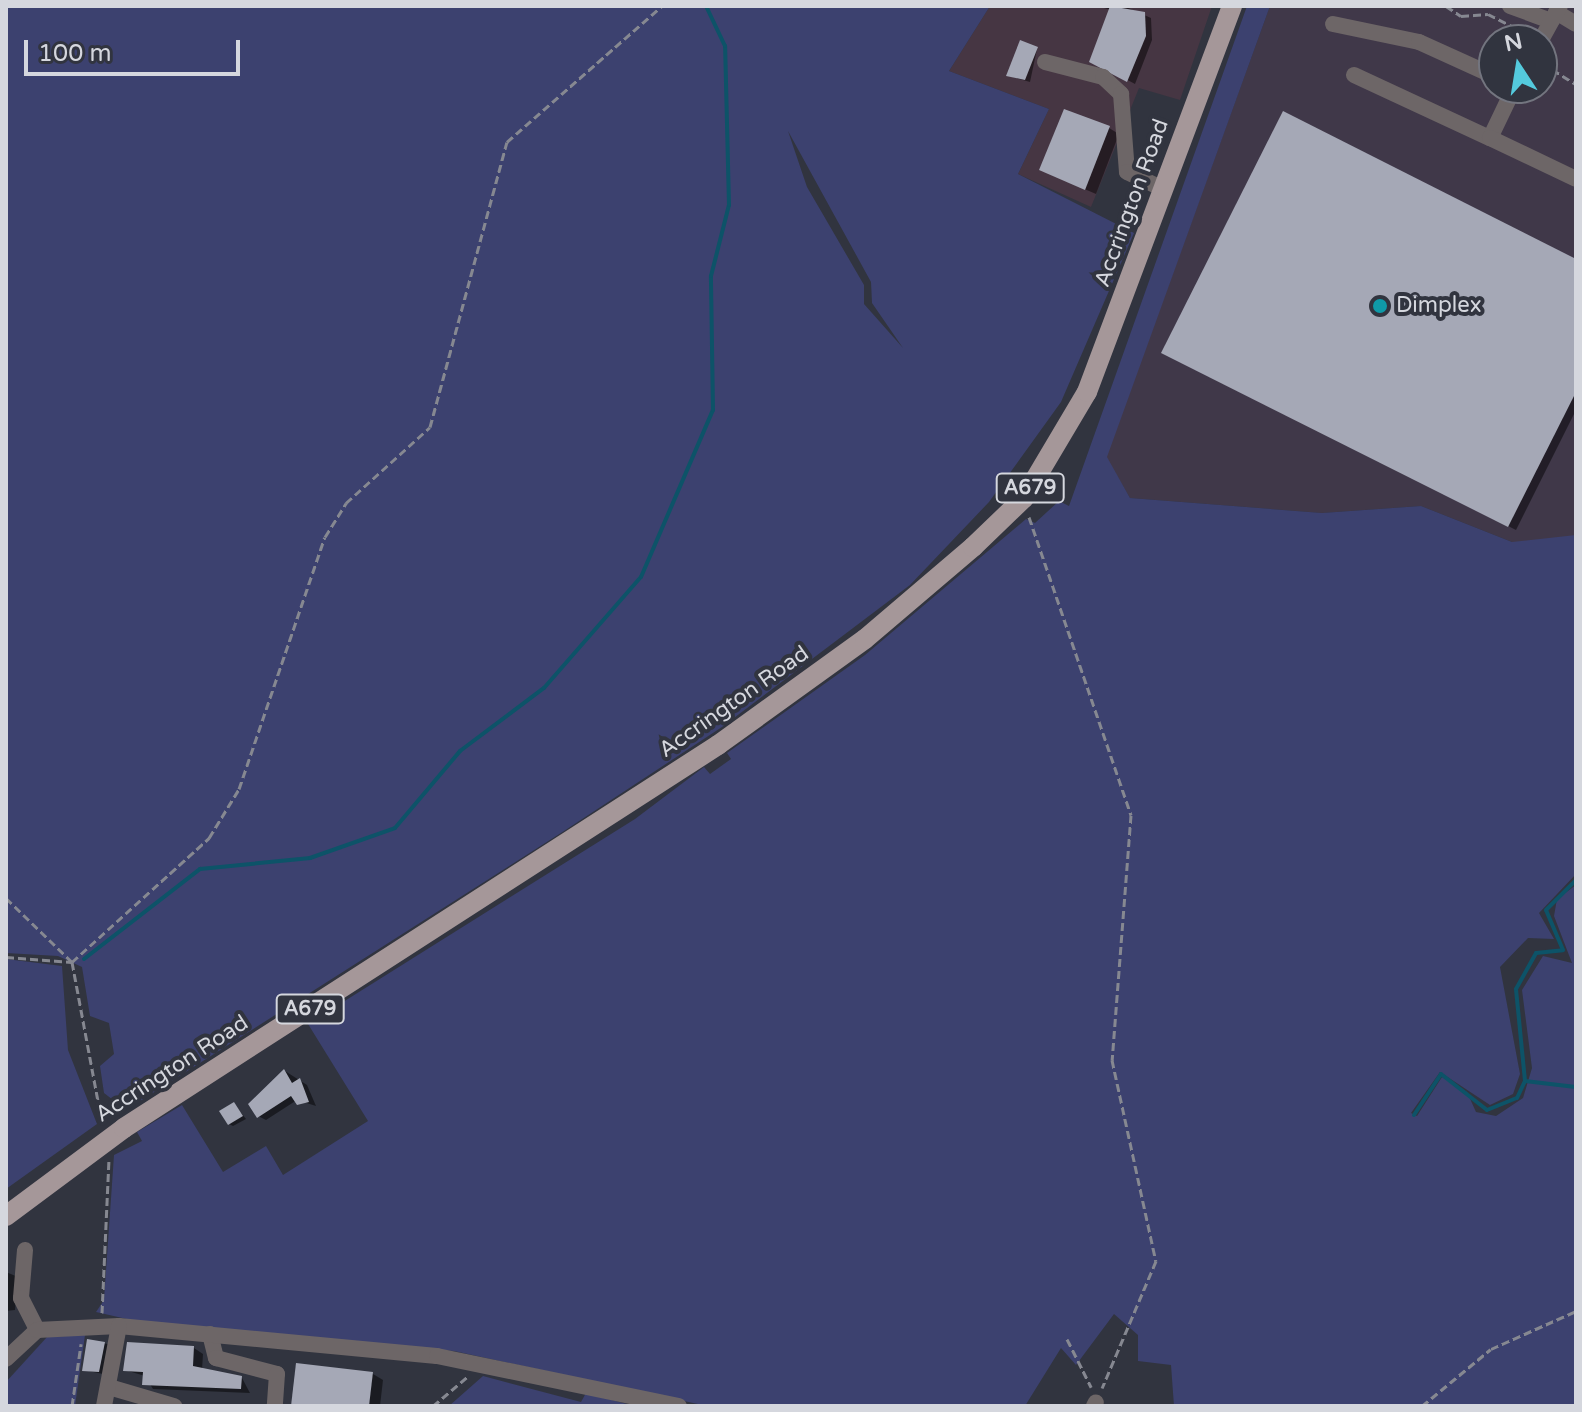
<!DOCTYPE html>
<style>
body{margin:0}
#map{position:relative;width:1582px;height:1412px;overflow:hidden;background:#31343f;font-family:"Varela Round",sans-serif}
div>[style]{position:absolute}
.commercial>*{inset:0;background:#463643}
.industrial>*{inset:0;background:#403849}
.green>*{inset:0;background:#3c416f}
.shadow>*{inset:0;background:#0007}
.stream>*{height:4px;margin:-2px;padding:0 2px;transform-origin:2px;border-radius:2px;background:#0d5368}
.building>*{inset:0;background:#a5a8b6}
.path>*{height:3px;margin-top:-1.5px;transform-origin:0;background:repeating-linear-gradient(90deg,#868891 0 8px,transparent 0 12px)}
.minor>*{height:16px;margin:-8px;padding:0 8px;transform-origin:8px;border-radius:8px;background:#6d6667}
.major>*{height:20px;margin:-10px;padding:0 10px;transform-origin:10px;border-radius:10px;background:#a59799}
.dots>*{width:22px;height:22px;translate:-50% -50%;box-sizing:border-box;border:4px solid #31343f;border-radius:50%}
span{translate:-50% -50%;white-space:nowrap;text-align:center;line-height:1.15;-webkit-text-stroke:8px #31343f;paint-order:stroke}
.shield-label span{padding:2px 6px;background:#31343f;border:2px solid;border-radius:6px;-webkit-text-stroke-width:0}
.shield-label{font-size:20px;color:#d5d7de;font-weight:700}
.street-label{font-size:22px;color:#d5d7de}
.poi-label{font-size:22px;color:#d5d7de}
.left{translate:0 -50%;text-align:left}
.frame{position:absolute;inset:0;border:8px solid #d5d7de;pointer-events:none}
.north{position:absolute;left:1478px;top:24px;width:80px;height:80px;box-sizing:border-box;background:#31343f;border:2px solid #73757f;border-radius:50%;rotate:348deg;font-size:22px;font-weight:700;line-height:32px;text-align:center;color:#d5d7de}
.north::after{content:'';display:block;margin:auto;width:28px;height:36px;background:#54cadd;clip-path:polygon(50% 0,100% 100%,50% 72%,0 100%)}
.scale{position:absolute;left:24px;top:40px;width:216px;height:36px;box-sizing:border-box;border:4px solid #d5d7de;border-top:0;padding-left:10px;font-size:24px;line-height:28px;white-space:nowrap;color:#d5d7de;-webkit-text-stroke:6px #31343f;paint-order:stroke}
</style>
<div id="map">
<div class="commercial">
<div style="clip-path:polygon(990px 6px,1212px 6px,1180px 100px,1139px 88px,1091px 207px,1018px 174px,1049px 109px,949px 71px)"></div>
</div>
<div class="industrial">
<div style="clip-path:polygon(evenodd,1270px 6px,1576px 6px,1575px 567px,1421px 506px,1322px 513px,1130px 498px,1106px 457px,1270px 6px,1494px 40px,1542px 40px,1542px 88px,1494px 88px,1494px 40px)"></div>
</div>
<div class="green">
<div style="clip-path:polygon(evenodd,6px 6px,990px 6px,949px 71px,1049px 109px,1018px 174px,1134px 233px,1061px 402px,989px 502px,910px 585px,722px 727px,564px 831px,137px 1103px,117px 1103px,104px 1093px,100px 1066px,114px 1054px,109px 1023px,90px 1016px,82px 967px,58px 956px,6px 953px,6px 6px,788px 131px,871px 282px,872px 303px,903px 348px,864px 304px,864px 285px,807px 187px,788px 131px)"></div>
<div style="clip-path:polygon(1247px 6px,1270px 6px,1107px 457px,1130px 498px,1322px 513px,1421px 506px,1512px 542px,1576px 535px,1576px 874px,1539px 913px,1554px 939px,1528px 938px,1500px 967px,1520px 1074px,1513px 1094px,1490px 1105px,1440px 1072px,1411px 1113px,1417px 1116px,1442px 1077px,1467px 1092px,1476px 1112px,1496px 1116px,1523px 1098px,1532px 1068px,1522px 990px,1543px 956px,1572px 963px,1554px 916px,1557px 899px,1576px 885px,1576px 1406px,1174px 1406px,1171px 1365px,1138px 1361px,1138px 1335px,1114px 1314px,1076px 1365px,1061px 1348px,1025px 1406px,707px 1406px,454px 1351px,162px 1327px,96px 1312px,104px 1300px,114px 1155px,142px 1141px,137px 1132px,182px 1105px,223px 1172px,266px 1146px,283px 1175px,368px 1121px,308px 1024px,635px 819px,704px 767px,710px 774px,731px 759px,727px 753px,865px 655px,1026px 519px,1035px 523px,1059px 501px,1069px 506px)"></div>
<div style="clip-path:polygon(6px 959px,62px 966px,68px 1050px,97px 1124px,6px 1189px)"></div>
<div style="clip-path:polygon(85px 1335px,75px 1406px,6px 1406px,6px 1382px,47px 1337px)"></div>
<div style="clip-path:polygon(483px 1376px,581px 1402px,586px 1393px,634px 1406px,449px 1406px)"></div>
</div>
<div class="shadow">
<div style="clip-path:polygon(1097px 6px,1124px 6px,1151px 18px,1152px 40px,1135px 84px,1092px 61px,1111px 10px)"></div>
<div style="clip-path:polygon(1037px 49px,1030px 82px,1013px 77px)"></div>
<div style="clip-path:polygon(1109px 128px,1119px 134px,1096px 194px,1052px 175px)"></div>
<div style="clip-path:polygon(1576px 261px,1576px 410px,1516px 530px,1171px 356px)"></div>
<div style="clip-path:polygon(285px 1071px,307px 1085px,316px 1106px,297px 1100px,266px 1120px,258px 1116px)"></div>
<div style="clip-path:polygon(234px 1104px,246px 1119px,233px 1126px,229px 1124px)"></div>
<div style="clip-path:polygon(6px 1272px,18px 1277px,15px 1310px,6px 1311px)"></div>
<div style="clip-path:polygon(89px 1341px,108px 1344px,103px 1374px,84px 1370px)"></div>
<div style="clip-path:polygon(194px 1348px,203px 1354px,202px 1370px,242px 1378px,250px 1393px,153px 1389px,145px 1376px,125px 1370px)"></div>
<div style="clip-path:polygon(298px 1365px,373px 1374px,383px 1380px,380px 1406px,293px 1406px)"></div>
</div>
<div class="stream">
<div style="left:84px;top:959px;width:147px;rotate:-37.8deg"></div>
<div style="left:200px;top:869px;width:111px;rotate:-5.7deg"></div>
<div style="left:310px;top:858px;width:90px;rotate:-19.4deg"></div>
<div style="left:395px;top:828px;width:101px;rotate:-49.8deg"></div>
<div style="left:460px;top:751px;width:105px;rotate:-36.9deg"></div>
<div style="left:544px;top:688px;width:147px;rotate:-48.9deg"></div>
<div style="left:641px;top:577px;width:182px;rotate:-66.7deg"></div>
<div style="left:713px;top:410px;width:134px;rotate:-90.9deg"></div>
<div style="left:711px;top:276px;width:73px;rotate:-75.8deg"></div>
<div style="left:729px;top:205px;width:159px;rotate:-91.4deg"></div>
<div style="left:725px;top:46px;width:44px;rotate:-115.4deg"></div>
<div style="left:1525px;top:1081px;width:51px;rotate:6.7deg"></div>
<div style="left:1414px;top:1115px;width:49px;rotate:-56.6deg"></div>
<div style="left:1441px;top:1074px;width:58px;rotate:38deg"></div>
<div style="left:1487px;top:1110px;width:32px;rotate:-22deg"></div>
<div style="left:1517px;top:1098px;width:19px;rotate:-65deg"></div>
<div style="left:1525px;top:1081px;width:92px;rotate:-95.6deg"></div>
<div style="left:1516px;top:989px;width:41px;rotate:-60.9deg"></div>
<div style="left:1536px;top:953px;width:27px;rotate:-6deg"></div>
<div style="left:1563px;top:950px;width:43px;rotate:-113deg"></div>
<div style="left:1546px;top:910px;width:42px;rotate:-45deg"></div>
</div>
<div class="building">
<div style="clip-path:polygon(1110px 6px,1145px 12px,1146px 36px,1127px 82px,1089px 62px)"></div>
<div style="clip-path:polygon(1020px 40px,1038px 47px,1025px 80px,1006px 76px)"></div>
<div style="clip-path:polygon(1064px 109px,1110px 126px,1085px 190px,1039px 170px)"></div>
<div style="clip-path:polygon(1283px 111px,1576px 259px,1576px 392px,1508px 527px,1161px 353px)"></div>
<div style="clip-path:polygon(284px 1069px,292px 1083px,300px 1078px,309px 1102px,297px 1105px,291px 1096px,257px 1118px,248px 1104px)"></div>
<div style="clip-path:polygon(234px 1102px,243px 1116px,228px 1125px,219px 1111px)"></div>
<div style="clip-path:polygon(87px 1339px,105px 1342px,99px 1372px,82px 1371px)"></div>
<div style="clip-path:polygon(127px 1342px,194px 1346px,193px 1366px,242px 1376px,241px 1389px,142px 1385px,143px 1372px,123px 1371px)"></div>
<div style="clip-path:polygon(296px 1363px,373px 1372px,369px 1406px,291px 1406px)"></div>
</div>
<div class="path">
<div style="left:1446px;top:6px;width:18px;rotate:34deg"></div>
<div style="left:1461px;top:16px;width:27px;rotate:-4deg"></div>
<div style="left:1488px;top:14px;width:34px;rotate:27deg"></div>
<div style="left:1518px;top:29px;width:12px;rotate:66deg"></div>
<div style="left:1542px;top:63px;width:40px;rotate:32deg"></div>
<div style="left:1029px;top:517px;width:315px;rotate:71.1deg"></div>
<div style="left:1131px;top:815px;width:246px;rotate:94.4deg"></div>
<div style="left:1112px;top:1060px;width:206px;rotate:77.7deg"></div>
<div style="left:1156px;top:1261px;width:138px;rotate:113deg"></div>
<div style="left:6px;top:898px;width:92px;rotate:44.1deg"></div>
<div style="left:72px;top:962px;width:163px;rotate:79.4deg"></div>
<div style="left:6px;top:957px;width:66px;rotate:4.3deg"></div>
<div style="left:72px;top:962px;width:185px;rotate:-42.1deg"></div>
<div style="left:209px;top:838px;width:57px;rotate:-58.5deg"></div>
<div style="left:239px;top:789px;width:266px;rotate:-71.2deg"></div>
<div style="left:325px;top:537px;width:40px;rotate:-58deg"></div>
<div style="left:346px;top:503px;width:113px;rotate:-42.1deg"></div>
<div style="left:430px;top:427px;width:295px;rotate:-74.9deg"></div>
<div style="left:507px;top:142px;width:206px;rotate:-41.3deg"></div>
<div style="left:102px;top:1313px;width:152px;rotate:-87.4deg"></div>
<div style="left:1067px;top:1339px;width:54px;rotate:63.4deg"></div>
<div style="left:72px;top:1406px;width:63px;rotate:-81.7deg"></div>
<div style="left:433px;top:1406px;width:45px;rotate:-40.5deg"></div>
<div style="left:1422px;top:1406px;width:89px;rotate:-39.6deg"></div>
<div style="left:1491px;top:1349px;width:93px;rotate:-24.1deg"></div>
</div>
<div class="minor">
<div style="left:1510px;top:6px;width:44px;rotate:20.1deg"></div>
<div style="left:1556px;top:12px;width:23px;rotate:31deg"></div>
<div style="left:1333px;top:24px;width:88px;rotate:11.8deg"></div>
<div style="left:1419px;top:42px;width:82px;rotate:24.4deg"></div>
<div style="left:1541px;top:40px;width:39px;rotate:-61deg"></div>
<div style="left:1045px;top:62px;width:60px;rotate:14.5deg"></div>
<div style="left:1103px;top:77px;width:25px;rotate:43deg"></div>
<div style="left:1121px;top:94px;width:78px;rotate:85.6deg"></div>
<div style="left:1127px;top:172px;width:40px;rotate:25deg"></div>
<div style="left:1354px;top:75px;width:150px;rotate:24.9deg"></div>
<div style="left:1514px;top:88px;width:55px;rotate:115.6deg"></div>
<div style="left:1490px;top:138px;width:95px;rotate:25.5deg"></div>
<div style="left:25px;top:1250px;width:48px;rotate:94.8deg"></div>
<div style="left:21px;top:1298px;width:36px;rotate:63deg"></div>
<div style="left:210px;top:1334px;width:25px;rotate:76deg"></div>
<div style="left:216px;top:1358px;width:63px;rotate:14.7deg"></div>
<div style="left:277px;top:1374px;width:32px;rotate:94deg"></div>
<div style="left:6px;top:1359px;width:42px;rotate:-43.1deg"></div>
<div style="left:37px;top:1330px;width:82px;rotate:-2.8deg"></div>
<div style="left:119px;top:1326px;width:319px;rotate:5.4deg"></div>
<div style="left:437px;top:1356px;width:247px;rotate:11.7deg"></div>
<div style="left:109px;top:1387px;width:68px;rotate:16.3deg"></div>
<div style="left:104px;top:1406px;width:81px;rotate:-79.4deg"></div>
<div style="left:1094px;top:1406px;width:4px;rotate:-63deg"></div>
</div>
<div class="major">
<div style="left:6px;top:1216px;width:147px;rotate:-36.7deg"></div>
<div style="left:124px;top:1128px;width:707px;rotate:-32.81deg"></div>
<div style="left:718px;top:745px;width:181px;rotate:-35.8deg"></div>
<div style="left:865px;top:639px;width:142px;rotate:-40.4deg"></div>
<div style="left:973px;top:547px;width:71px;rotate:-43.9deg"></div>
<div style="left:1024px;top:498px;width:123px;rotate:-59.3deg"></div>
<div style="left:1087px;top:392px;width:412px;rotate:-69.4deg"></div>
</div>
<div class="dots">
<div style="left:1380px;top:306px;background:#0f9aa8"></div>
</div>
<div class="shield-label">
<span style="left:1030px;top:488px">A679</span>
<span style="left:310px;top:1009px">A679</span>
</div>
<div class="street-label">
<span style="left:1132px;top:203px;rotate:-70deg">Accrington Road</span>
<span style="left:734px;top:702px;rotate:-35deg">Accrington Road</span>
<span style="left:172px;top:1069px;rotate:-33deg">Accrington Road</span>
</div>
<div class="poi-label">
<span class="left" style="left:1396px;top:306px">Dimplex</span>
</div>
<div class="frame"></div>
<div class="north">N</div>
<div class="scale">100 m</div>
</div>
